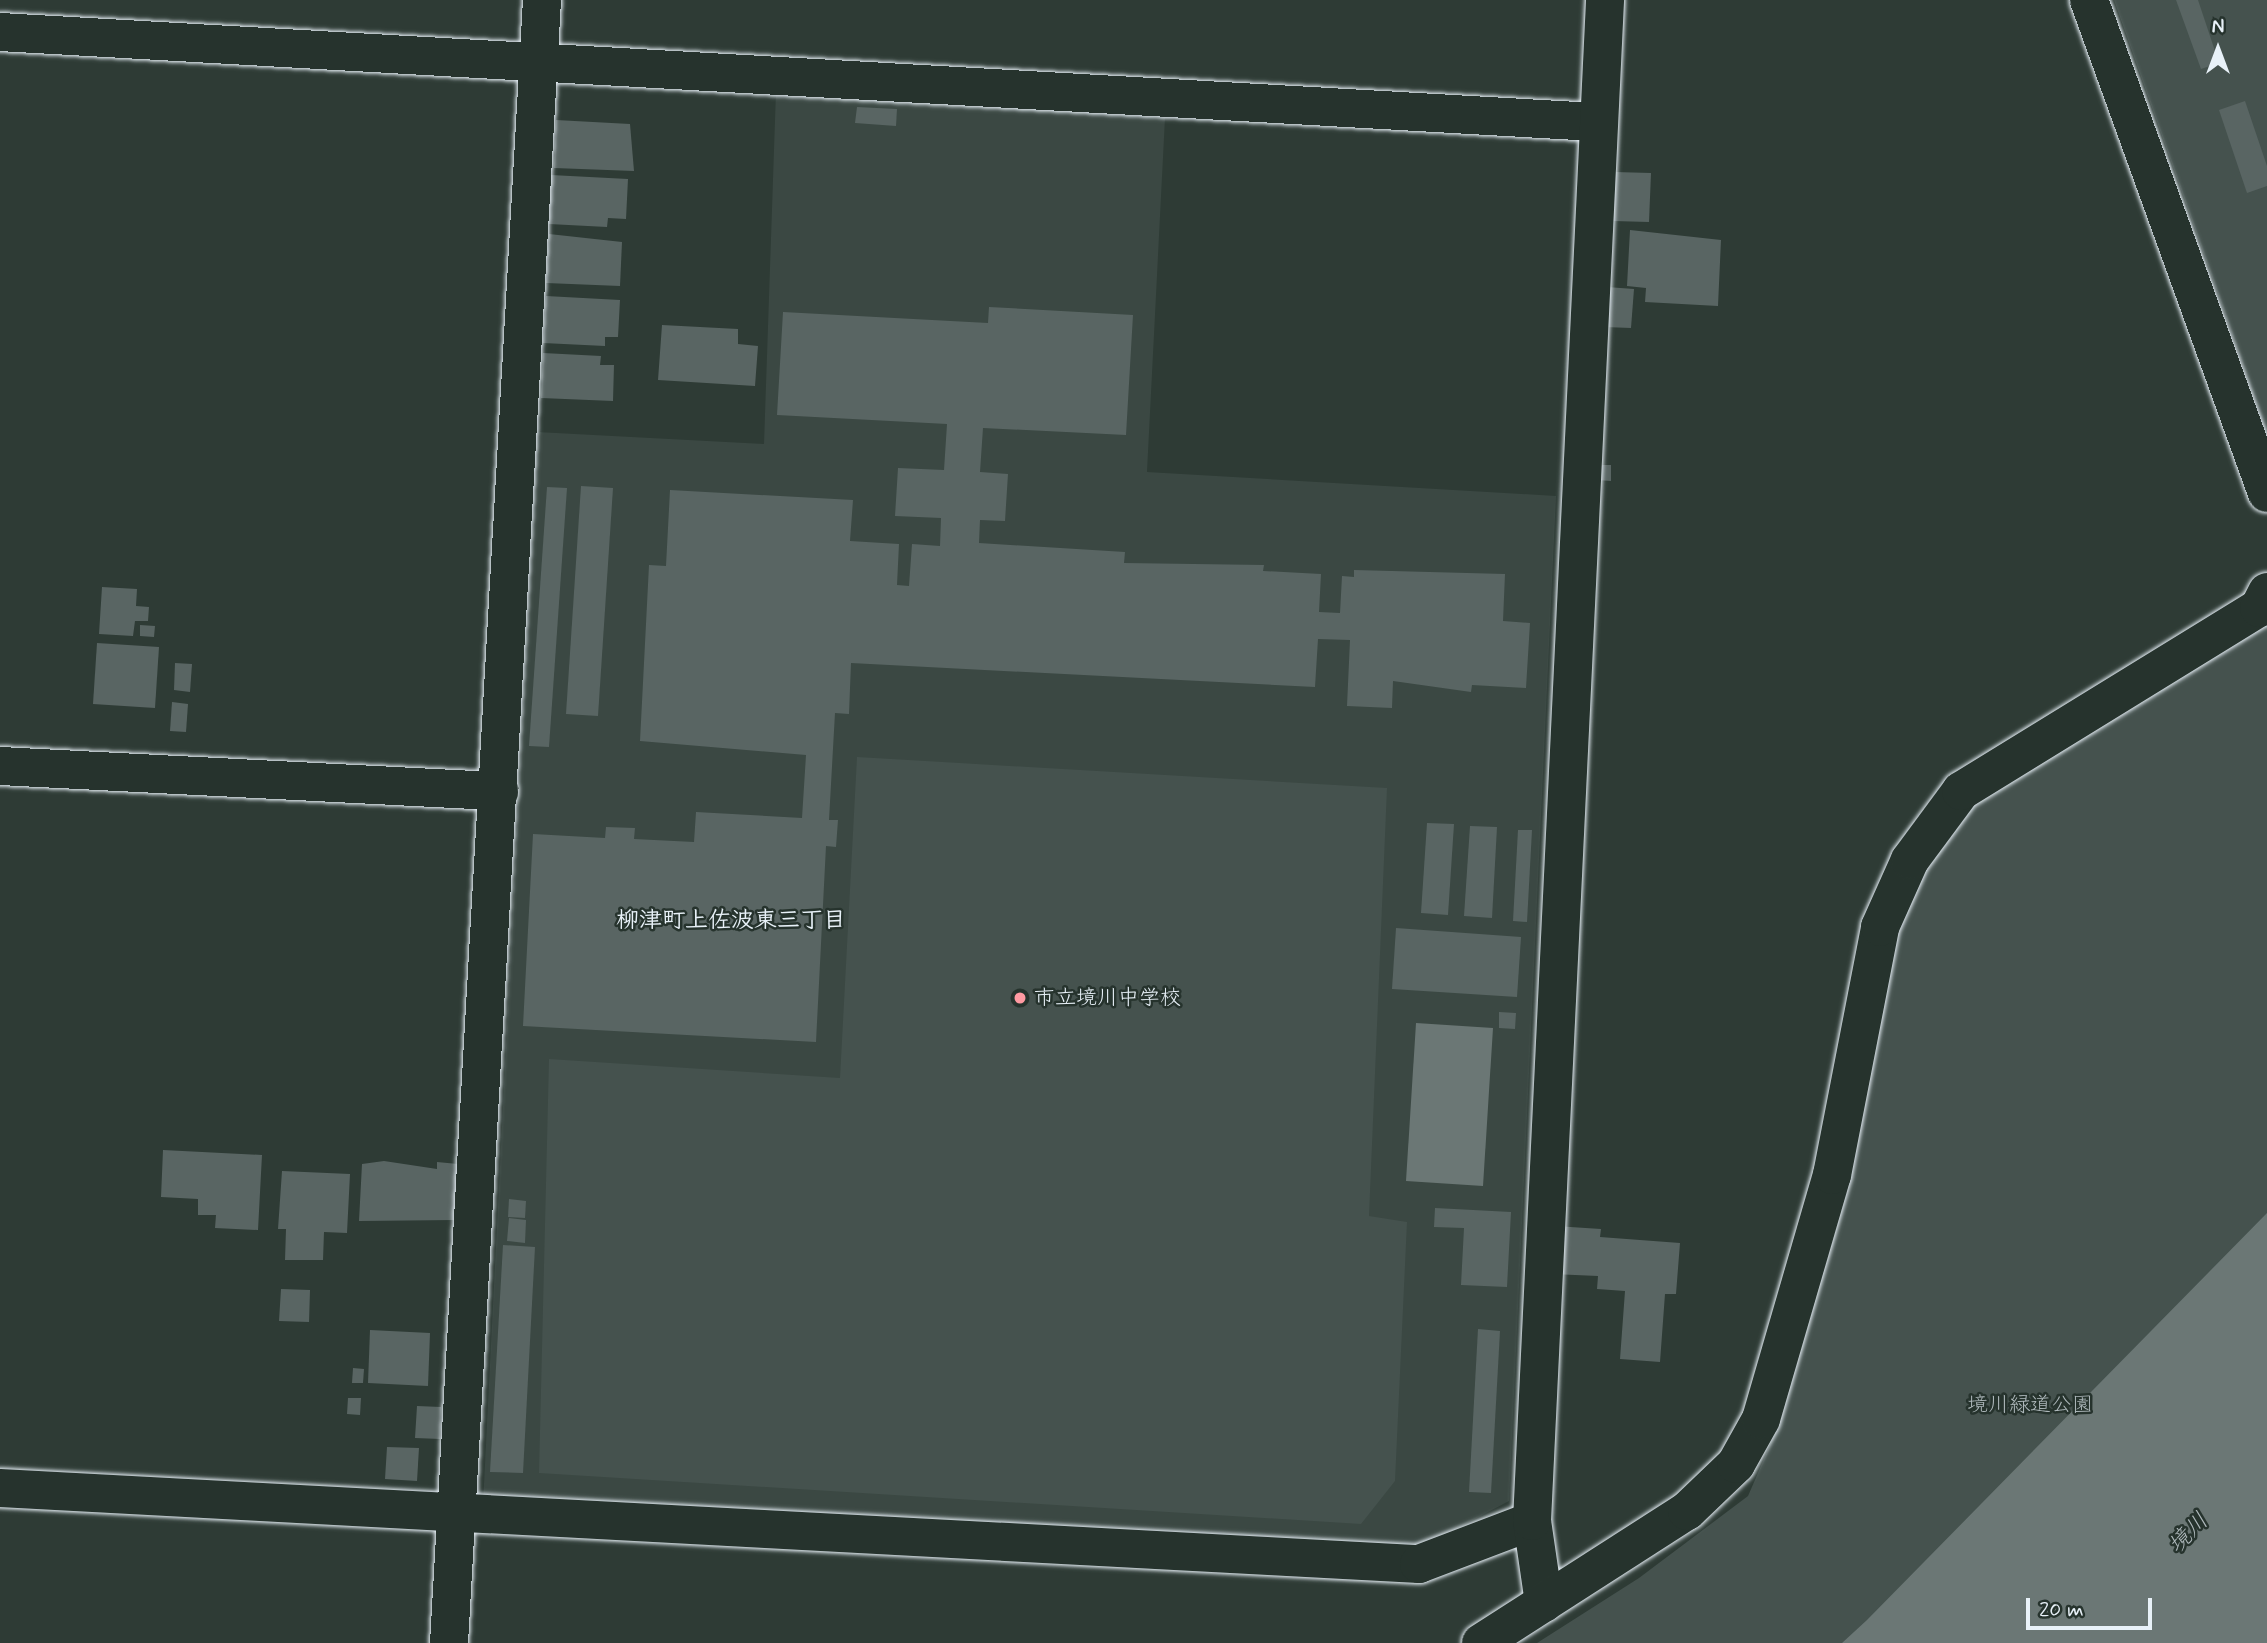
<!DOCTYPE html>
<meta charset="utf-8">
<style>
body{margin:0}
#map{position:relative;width:2267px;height:1643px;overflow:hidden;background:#2e3b35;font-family:Mynerve,"Klee One",sans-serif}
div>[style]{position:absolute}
.built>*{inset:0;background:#3b4843}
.green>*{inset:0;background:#45524e}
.water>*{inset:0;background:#6b7775}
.building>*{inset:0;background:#596563}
.roads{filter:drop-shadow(0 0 2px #e8f1f8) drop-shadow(0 0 2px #e8f1f8)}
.minor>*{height:38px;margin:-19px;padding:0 19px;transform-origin:19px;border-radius:19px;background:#26332d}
.dots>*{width:19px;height:19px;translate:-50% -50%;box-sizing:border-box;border:4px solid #26332d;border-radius:50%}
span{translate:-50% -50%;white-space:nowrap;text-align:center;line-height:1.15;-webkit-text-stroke:5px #26332d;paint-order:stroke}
.poi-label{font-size:21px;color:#e8f1f8}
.left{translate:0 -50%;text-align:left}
.park-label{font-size:21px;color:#afb9bc}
.neighbourhood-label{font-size:23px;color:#e8f1f8;font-weight:700}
.water-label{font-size:23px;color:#b0babd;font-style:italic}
.north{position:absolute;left:2183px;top:14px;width:70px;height:70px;-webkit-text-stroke:5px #26332d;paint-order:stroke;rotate:0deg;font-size:19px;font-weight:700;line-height:28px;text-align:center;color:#e8f1f8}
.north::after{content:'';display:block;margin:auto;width:24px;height:32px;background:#e8f1f8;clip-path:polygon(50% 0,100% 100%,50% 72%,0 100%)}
.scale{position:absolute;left:2026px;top:1598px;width:126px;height:32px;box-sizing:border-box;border:4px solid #e8f1f8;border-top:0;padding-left:9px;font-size:21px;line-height:24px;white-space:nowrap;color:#e8f1f8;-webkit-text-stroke:5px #26332d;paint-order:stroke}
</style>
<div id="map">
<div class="built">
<div style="clip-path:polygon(776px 91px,1165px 118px,1147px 472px,1556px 496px,1509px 1501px,1406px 1555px,483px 1504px,537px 432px,764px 444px)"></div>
</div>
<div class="green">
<div style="clip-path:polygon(2114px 0,2267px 0,2267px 435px,2218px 294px)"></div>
<div style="clip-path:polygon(2267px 625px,2267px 1643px,1537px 1643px,1639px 1578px,1748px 1496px,1777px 1429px,1850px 1183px,1895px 930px,1923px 866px,1973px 806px)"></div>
<div style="clip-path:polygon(857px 757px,1387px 788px,1369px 1216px,1407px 1222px,1395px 1481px,1361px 1524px,539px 1473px,549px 1059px,840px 1078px)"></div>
</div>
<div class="water">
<div style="clip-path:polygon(1416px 1023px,1493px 1028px,1483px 1186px,1406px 1181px)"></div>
<div style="clip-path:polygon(2267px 1213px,2267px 1643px,1842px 1643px,1867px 1620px)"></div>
</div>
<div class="building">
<div style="clip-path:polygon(2176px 0,2198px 0,2219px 63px,2201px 69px)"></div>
<div style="clip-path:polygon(2245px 101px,2267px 166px,2267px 186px,2247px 193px,2219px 110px)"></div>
<div style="clip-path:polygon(857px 107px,897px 109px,896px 126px,855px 123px)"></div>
<div style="clip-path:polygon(556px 120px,630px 124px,634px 171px,554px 168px)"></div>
<div style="clip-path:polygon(1615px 172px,1651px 173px,1649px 222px,1613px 221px)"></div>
<div style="clip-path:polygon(551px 175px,628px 179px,626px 219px,608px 218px,607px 227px,549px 224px)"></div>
<div style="clip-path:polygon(1630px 230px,1721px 240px,1718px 306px,1645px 302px,1646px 288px,1627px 286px)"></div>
<div style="clip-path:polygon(549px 234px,622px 242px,620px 286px,546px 283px)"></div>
<div style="clip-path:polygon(1607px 287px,1634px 289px,1631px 328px,1604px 327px)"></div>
<div style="clip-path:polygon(546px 296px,620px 300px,618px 337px,605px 337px,605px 346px,543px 343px)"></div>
<div style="clip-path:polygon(989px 307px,1133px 315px,1126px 435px,983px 428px,980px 472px,1008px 474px,1005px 521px,980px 520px,979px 543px,1125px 552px,1124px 563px,1264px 565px,1263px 571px,1321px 574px,1319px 612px,1340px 613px,1342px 576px,1354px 577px,1354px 570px,1505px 574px,1503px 621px,1530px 623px,1526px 688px,1472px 685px,1471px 692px,1393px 681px,1392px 708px,1347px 706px,1350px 640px,1318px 639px,1315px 687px,851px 663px,849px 714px,835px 713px,829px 820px,838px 820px,836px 847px,826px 846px,816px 1042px,523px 1026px,533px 834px,605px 838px,606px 827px,635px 828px,634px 839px,694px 842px,696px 812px,802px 818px,806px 755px,640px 741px,649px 565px,666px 566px,670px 490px,853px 500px,850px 541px,899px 544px,897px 585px,909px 586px,912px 544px,940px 546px,941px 518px,895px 516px,898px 468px,944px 470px,947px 424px,777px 415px,783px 312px,988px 323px)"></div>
<div style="clip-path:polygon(662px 325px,738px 329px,738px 344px,758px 346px,755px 386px,658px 380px)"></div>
<div style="clip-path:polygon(543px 353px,601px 356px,600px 365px,614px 365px,613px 401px,541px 398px)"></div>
<div style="clip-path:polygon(1598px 465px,1611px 465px,1611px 481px,1597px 480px)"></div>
<div style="clip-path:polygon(581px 486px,613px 488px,598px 716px,566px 714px)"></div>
<div style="clip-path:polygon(547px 487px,567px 488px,549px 747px,529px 746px)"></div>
<div style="clip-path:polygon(102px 587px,137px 589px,136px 606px,149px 607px,148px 621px,135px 621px,133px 636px,99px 634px)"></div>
<div style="clip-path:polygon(140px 625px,155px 626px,154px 637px,140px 636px)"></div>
<div style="clip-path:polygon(97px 643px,159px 647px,155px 708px,93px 704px)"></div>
<div style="clip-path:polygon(175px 663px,192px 664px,190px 692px,174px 690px)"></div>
<div style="clip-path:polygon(172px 702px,188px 704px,186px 732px,170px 731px)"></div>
<div style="clip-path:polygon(1427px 823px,1454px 824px,1448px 915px,1421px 913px)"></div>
<div style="clip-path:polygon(1470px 826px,1497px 827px,1492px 918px,1464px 916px)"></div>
<div style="clip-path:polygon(1518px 830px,1532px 830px,1527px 922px,1513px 921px)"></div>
<div style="clip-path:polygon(1396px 928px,1521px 937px,1517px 997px,1392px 989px)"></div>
<div style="clip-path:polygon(1499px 1012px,1516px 1013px,1515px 1029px,1499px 1028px)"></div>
<div style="clip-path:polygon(163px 1150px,262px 1155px,258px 1230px,215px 1228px,216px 1215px,198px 1215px,198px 1199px,161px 1197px)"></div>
<div style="clip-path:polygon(384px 1161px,437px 1169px,437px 1162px,458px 1164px,454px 1220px,359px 1221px,362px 1164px)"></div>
<div style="clip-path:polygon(282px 1171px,350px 1174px,347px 1233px,324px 1232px,323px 1260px,285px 1260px,286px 1229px,278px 1229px)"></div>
<div style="clip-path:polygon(509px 1199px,526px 1201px,525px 1218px,508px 1217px)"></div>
<div style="clip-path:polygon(1435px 1208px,1511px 1212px,1507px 1287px,1461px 1285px,1464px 1228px,1434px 1227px)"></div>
<div style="clip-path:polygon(509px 1218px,526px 1220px,525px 1243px,507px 1241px)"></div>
<div style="clip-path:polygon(1555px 1226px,1601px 1229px,1600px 1237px,1680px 1243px,1676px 1294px,1665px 1294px,1660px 1362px,1620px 1359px,1625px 1291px,1597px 1289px,1598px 1276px,1552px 1274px)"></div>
<div style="clip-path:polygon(503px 1245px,535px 1247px,523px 1473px,490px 1472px)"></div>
<div style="clip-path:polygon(281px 1289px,310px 1290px,309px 1322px,279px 1321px)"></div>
<div style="clip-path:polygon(1478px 1329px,1500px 1331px,1491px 1493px,1469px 1492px)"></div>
<div style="clip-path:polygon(370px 1330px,430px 1333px,428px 1386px,368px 1383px)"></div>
<div style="clip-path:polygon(353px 1368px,364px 1369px,363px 1383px,352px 1383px)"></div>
<div style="clip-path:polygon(348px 1398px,361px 1398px,360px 1415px,347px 1414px)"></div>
<div style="clip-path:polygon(417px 1406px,441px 1407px,440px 1439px,415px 1438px)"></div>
<div style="clip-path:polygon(387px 1447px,419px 1448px,417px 1481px,385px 1479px)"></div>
</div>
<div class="roads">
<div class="minor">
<div style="left:2089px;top:0;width:524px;rotate:70.15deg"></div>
<div style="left:0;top:32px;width:1600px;rotate:3.23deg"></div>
<div style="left:0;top:766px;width:500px;rotate:2.9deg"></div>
<div style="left:0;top:1488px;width:1421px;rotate:3.07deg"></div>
<div style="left:1419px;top:1564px;width:121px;rotate:-20.8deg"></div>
<div style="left:1544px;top:1603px;width:83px;rotate:-98.3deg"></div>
<div style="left:1532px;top:1521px;width:1523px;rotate:-87.25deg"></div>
<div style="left:449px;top:1643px;width:1646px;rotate:-86.76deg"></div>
<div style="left:1481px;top:1643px;width:245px;rotate:-32.7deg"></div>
<div style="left:1687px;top:1511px;width:68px;rotate:-43.8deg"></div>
<div style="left:1736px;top:1464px;width:51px;rotate:-60.9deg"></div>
<div style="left:1761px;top:1419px;width:254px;rotate:-73.8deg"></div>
<div style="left:1832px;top:1175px;width:253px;rotate:-79deg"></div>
<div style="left:1880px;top:927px;width:73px;rotate:-65.9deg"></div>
<div style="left:1910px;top:860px;width:86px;rotate:-53.5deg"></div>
<div style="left:1961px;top:791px;width:350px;rotate:-31.6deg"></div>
<div style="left:2259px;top:608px;width:18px;rotate:-63deg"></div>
</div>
</div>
<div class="dots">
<div style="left:1020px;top:998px;background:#ff9aa2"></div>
</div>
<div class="poi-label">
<span class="left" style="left:1034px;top:998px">市立境川中学校</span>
</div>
<div class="park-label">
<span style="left:2030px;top:1405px">境川緑道公園</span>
</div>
<div class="neighbourhood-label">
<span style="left:731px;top:921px">柳津町上佐波東三丁目</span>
</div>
<div class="water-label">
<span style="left:2189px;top:1534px;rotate:-45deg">境川</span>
</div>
<div class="north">N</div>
<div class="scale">20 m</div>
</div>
